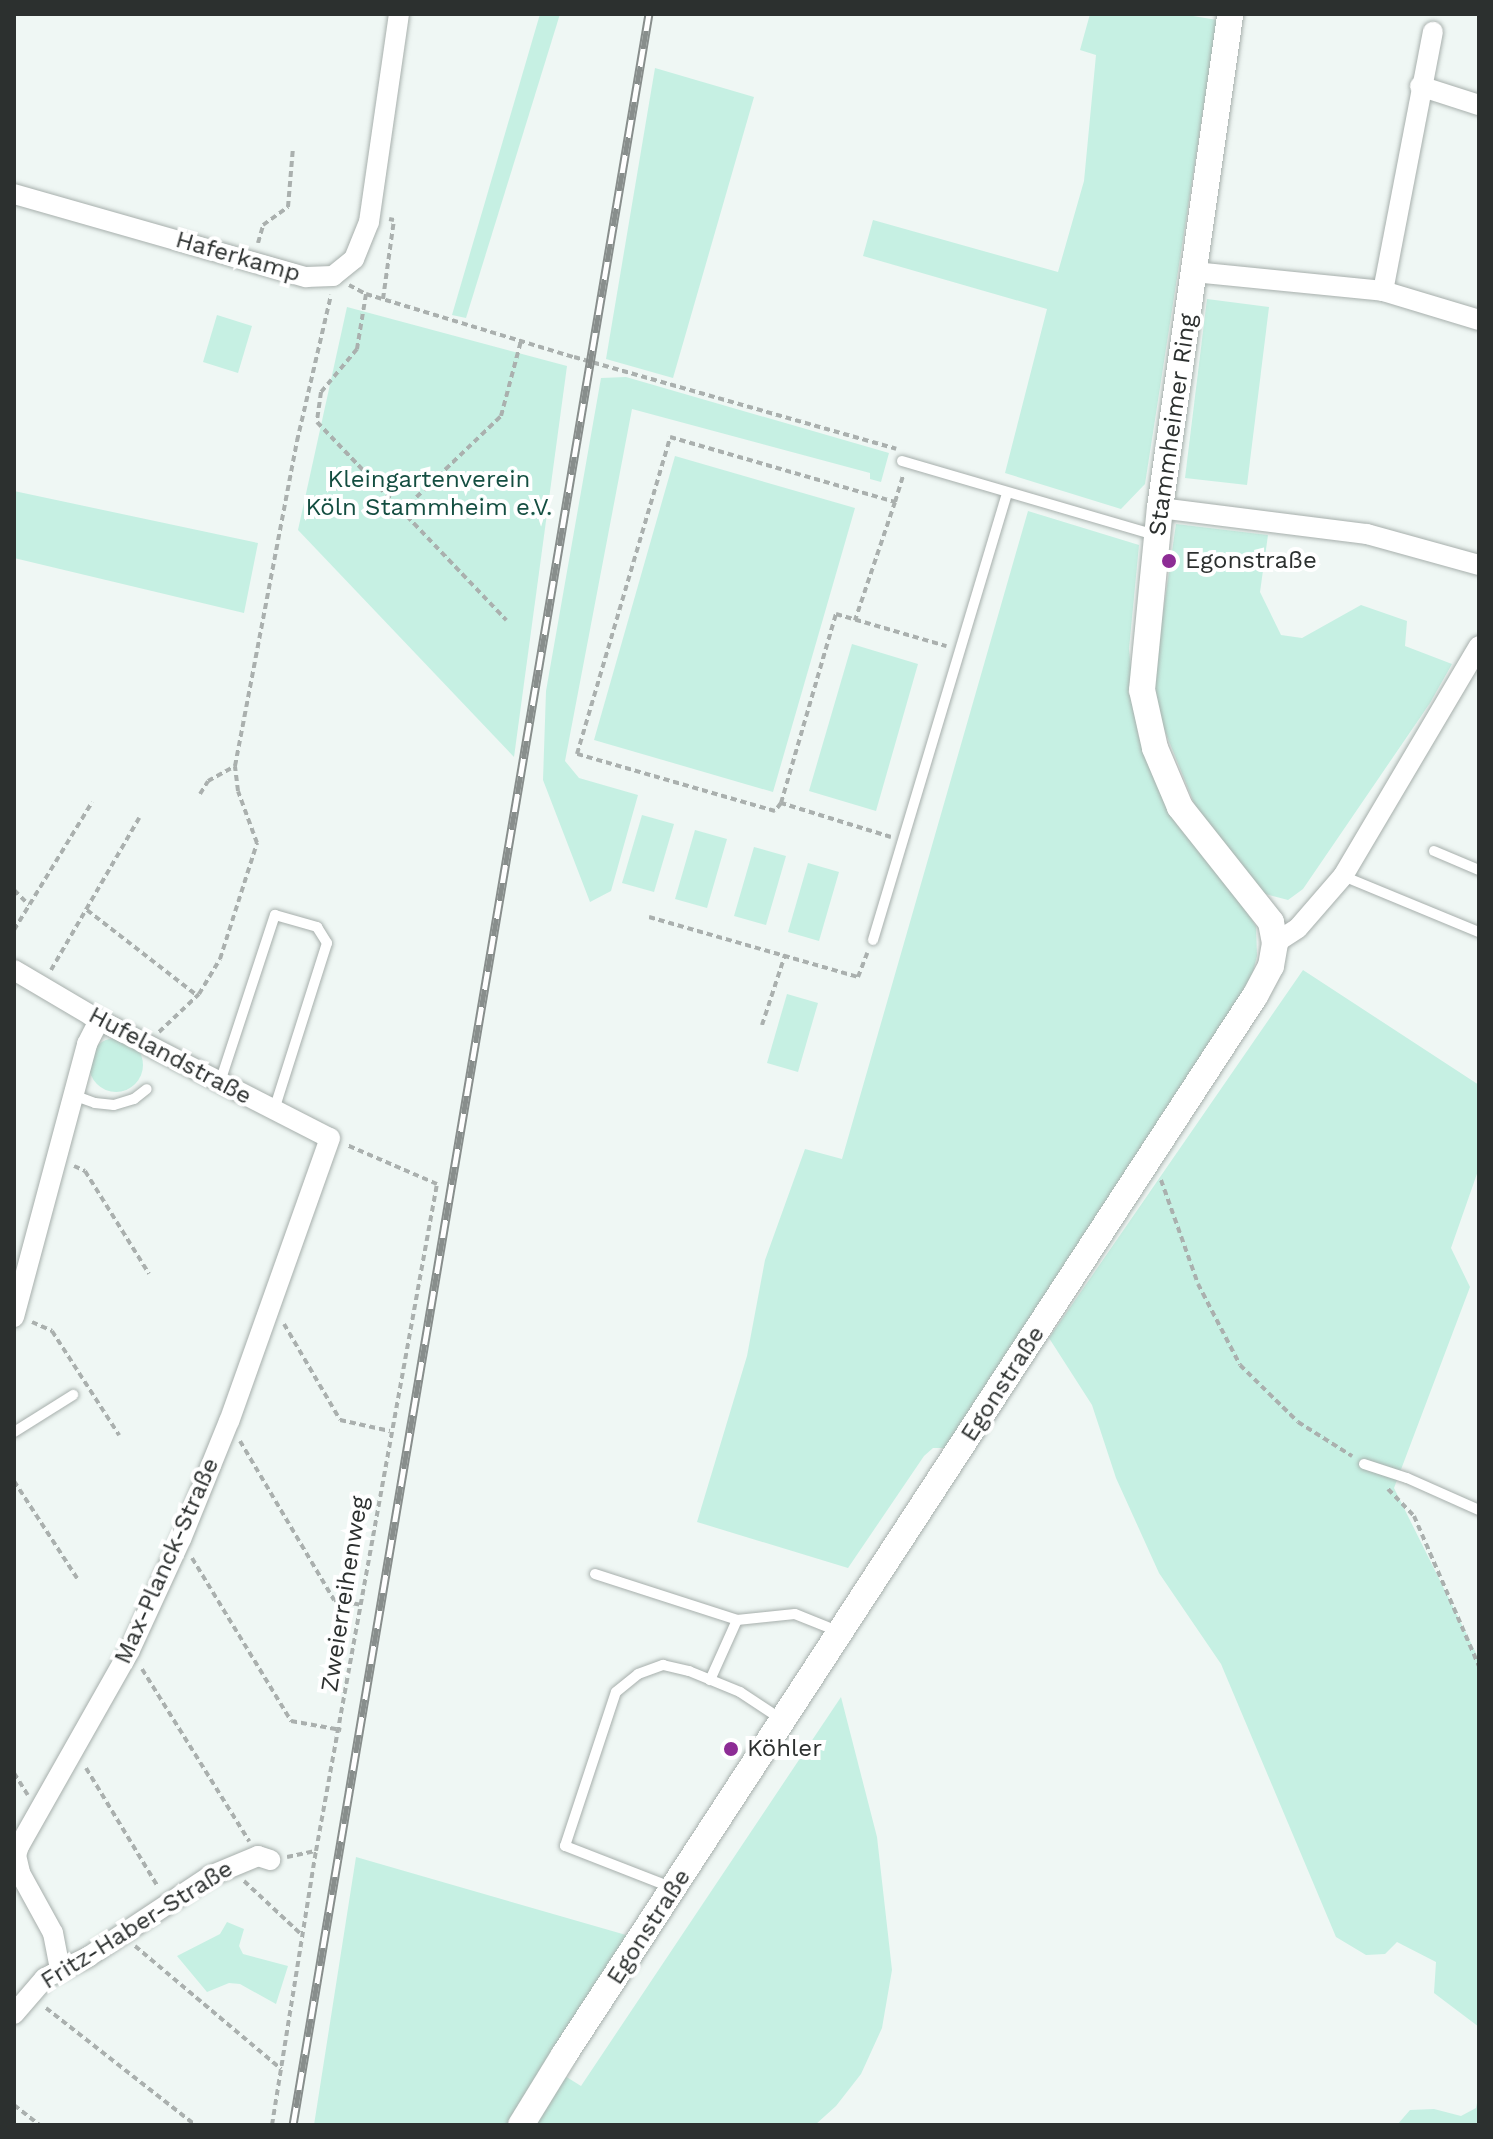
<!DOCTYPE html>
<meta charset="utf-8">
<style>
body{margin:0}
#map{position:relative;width:1493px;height:2139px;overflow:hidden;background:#eff7f4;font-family:"Work Sans",sans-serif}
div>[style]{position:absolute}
.green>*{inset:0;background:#c6f0e3}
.round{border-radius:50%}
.path>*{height:4px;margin-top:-2px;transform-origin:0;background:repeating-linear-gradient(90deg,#aab0ae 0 6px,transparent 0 10px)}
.roads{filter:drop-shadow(0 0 2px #a7afac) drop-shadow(0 0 2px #a7afac)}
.service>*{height:10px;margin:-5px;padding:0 5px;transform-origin:5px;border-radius:5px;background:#fff}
.minor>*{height:20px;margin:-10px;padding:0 10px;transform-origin:10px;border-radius:10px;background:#fff}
.tertiary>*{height:26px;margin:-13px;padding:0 13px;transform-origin:13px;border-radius:13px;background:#fff}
.rail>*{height:9px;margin-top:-4.5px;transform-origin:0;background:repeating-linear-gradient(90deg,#fff 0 18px,#888e8c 0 36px);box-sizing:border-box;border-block:2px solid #888e8c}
.dots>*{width:22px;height:22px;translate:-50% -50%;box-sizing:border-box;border:4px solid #fff;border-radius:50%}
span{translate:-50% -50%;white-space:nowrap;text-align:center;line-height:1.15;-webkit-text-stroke:8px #fff;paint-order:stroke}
.street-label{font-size:24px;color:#2c302f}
.park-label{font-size:24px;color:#144e41}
.poi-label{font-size:24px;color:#2c302f}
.left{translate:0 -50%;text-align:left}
.frame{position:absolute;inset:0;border:16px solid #2c302f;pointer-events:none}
</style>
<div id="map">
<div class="green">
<div style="clip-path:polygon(540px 14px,560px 14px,466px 318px,452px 315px)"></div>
<div style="clip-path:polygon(1090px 14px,1181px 14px,1217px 20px,1145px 484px,1121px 509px,1005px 473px,1047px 309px,863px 256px,873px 220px,1058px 272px,1084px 181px,1096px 55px,1080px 50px)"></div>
<div style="clip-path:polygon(655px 68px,754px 97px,673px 378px,606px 359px)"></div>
<div style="clip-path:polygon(1207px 299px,1269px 307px,1247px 485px,1185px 478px)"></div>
<div style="clip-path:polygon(347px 307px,567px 366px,514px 757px,298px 530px)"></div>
<div style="clip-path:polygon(217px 315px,252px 326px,238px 373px,203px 362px)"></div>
<div style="clip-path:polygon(626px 377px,889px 453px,881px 482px,870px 479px,870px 473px,632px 409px,565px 761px,579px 778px,638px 795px,611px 891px,590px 902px,543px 780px,546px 691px,601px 378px)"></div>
<div style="clip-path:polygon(675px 456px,855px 508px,773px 792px,594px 740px)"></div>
<div style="clip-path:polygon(14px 491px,258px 543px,244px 613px,14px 558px)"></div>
<div style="clip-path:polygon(1028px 511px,1139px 545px,1129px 649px,1138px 735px,1177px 825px,1228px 885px,1256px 926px,1257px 956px,1250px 984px,950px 1448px,933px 1448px,924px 1456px,848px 1568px,697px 1522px,747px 1356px,765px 1260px,805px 1149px,842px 1159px)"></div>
<div style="clip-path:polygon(1176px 524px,1268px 535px,1260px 592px,1281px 635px,1302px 638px,1361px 605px,1407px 621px,1405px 646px,1452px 664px,1430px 703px,1303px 889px,1288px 900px,1262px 893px,1196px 808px,1158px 714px,1153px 682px)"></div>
<div style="clip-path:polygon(852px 644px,918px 664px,876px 811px,809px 791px)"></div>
<div style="clip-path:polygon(642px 815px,674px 824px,654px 892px,622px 883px)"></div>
<div style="clip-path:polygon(695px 830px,727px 839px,707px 908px,675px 899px)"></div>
<div style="clip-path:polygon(754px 847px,786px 856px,766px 925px,734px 916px)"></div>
<div style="clip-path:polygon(808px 863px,839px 872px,819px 941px,788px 932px)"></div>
<div style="clip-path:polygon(1303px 970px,1479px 1085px,1479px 1168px,1451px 1248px,1470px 1287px,1394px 1488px,1479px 1659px,1479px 2027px,1434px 1993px,1436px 1962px,1397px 1942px,1385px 1954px,1366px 1955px,1336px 1937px,1221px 1664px,1159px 1573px,1116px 1478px,1092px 1405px,1049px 1338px)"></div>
<div style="clip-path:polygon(787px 994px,818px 1003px,798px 1072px,767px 1063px)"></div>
<div class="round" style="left:89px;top:1038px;width:54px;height:54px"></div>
<div style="clip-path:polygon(841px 1697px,877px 1837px,892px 1970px,882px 2028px,861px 2074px,836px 2106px,815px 2125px,314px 2125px,356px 1857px,633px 1937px,549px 2066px,581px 2086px)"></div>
<div style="clip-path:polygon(227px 1922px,244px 1929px,239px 1946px,243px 1954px,288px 1966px,276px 2004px,240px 1984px,229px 1983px,207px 1992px,177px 1956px,220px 1934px)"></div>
<div style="clip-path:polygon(1479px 2093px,1479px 2125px,1397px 2125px,1410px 2110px,1434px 2109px,1461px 2116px,1476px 2108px)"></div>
</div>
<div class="path">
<div style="left:258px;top:243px;width:19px;rotate:-74deg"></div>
<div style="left:263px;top:225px;width:31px;rotate:-36deg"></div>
<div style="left:288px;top:207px;width:60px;rotate:-85.2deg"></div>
<div style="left:349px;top:285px;width:19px;rotate:28deg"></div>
<div style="left:366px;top:294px;width:217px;rotate:16.9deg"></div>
<div style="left:574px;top:357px;width:335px;rotate:15.9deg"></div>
<div style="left:366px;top:294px;width:56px;rotate:99.3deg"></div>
<div style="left:357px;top:349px;width:56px;rotate:129.9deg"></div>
<div style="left:321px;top:392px;width:30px;rotate:98deg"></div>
<div style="left:317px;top:422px;width:274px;rotate:46.3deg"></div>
<div style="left:383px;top:299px;width:80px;rotate:-82.1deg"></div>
<div style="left:394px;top:220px;width:5px;rotate:-169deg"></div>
<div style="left:895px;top:502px;width:27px;rotate:-73deg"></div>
<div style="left:402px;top:511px;width:137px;rotate:-43.8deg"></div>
<div style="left:501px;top:416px;width:78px;rotate:-75.1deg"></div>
<div style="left:200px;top:794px;width:15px;rotate:-58deg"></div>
<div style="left:208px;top:781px;width:31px;rotate:-29deg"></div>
<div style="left:781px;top:803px;width:10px;rotate:127deg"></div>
<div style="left:775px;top:811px;width:206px;rotate:-163.9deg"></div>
<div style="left:577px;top:754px;width:330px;rotate:-73.6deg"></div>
<div style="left:670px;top:437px;width:234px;rotate:16.1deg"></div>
<div style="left:895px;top:502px;width:125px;rotate:108.7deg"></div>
<div style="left:891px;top:837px;width:115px;rotate:-162.8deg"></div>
<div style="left:781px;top:803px;width:197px;rotate:-73.8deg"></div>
<div style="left:836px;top:614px;width:115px;rotate:16.2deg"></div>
<div style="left:14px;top:890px;width:21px;rotate:45deg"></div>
<div style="left:87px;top:910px;width:140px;rotate:37.8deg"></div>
<div style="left:649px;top:917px;width:217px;rotate:16deg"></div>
<div style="left:858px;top:977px;width:26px;rotate:-69deg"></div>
<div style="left:14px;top:930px;width:150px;rotate:-58.6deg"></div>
<div style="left:51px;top:970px;width:176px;rotate:-59.9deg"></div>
<div style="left:762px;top:1025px;width:74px;rotate:-71.8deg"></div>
<div style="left:159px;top:1032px;width:55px;rotate:-43.5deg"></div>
<div style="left:199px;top:994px;width:41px;rotate:-59deg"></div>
<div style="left:220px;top:959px;width:122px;rotate:-72.3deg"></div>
<div style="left:257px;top:843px;width:55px;rotate:-110.1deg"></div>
<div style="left:238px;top:791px;width:25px;rotate:-97deg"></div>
<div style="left:235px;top:766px;width:331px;rotate:-79.2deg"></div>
<div style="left:297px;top:441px;width:150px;rotate:-76.9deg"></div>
<div style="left:74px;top:1166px;width:12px;rotate:24deg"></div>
<div style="left:85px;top:1171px;width:121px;rotate:58.1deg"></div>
<div style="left:1161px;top:1180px;width:110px;rotate:70.4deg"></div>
<div style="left:1198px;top:1284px;width:91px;rotate:62.6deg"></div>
<div style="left:1240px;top:1365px;width:81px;rotate:44.5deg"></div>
<div style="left:1298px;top:1422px;width:64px;rotate:32.2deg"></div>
<div style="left:32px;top:1322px;width:22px;rotate:24deg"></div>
<div style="left:52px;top:1331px;width:124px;rotate:57.2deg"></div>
<div style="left:284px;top:1324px;width:111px;rotate:59.7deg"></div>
<div style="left:340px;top:1420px;width:51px;rotate:12.4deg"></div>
<div style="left:240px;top:1441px;width:185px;rotate:59.4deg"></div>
<div style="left:334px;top:1600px;width:27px;rotate:10deg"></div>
<div style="left:14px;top:1481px;width:116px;rotate:57deg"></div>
<div style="left:1388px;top:1489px;width:37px;rotate:46deg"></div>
<div style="left:1414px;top:1516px;width:163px;rotate:66.6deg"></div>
<div style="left:192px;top:1558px;width:191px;rotate:58.7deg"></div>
<div style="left:291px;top:1721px;width:51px;rotate:10.2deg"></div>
<div style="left:142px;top:1669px;width:203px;rotate:58.1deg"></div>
<div style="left:86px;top:1768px;width:139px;rotate:58.8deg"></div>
<div style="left:14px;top:1773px;width:26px;rotate:58deg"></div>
<div style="left:287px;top:1857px;width:30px;rotate:-12deg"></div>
<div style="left:244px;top:1881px;width:79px;rotate:43deg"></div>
<div style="left:135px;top:1946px;width:191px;rotate:40.1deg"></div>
<div style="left:46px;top:2008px;width:189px;rotate:38.1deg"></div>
<div style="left:14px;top:2105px;width:33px;rotate:38deg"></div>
<div style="left:272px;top:2125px;width:278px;rotate:-80.9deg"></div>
<div style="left:316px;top:1851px;width:678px;rotate:-79.72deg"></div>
<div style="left:437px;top:1184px;width:98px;rotate:-156.6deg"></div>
</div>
<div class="roads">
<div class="service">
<div style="left:902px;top:461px;width:264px;rotate:16.3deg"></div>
<div style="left:1434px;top:851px;width:49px;rotate:22.9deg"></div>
<div style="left:1343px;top:876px;width:147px;rotate:22.4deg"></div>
<div style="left:873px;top:940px;width:467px;rotate:-73.3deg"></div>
<div style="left:220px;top:1082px;width:176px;rotate:-71.8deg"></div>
<div style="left:275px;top:915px;width:44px;rotate:15.9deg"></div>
<div style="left:317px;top:927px;width:19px;rotate:58deg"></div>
<div style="left:327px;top:943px;width:175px;rotate:107.6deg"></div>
<div style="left:73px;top:1095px;width:23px;rotate:20deg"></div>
<div style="left:95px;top:1103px;width:19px;rotate:6deg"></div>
<div style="left:114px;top:1105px;width:21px;rotate:-17deg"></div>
<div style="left:134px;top:1099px;width:16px;rotate:-38deg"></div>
<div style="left:14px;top:1432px;width:70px;rotate:-32.1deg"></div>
<div style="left:1364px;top:1464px;width:45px;rotate:18deg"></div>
<div style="left:1407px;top:1478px;width:79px;rotate:24deg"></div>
<div style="left:595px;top:1574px;width:149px;rotate:17.9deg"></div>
<div style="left:737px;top:1620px;width:66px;rotate:114.2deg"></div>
<div style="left:737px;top:1620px;width:58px;rotate:-5.9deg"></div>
<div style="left:795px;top:1614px;width:48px;rotate:21.8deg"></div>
<div style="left:673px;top:1888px;width:116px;rotate:-158.7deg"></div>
<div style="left:565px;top:1846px;width:162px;rotate:-71.7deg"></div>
<div style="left:616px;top:1692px;width:28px;rotate:-39deg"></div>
<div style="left:638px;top:1674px;width:27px;rotate:-20deg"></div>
<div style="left:663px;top:1665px;width:27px;rotate:13deg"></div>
<div style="left:689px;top:1671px;width:55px;rotate:22.4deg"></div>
<div style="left:740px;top:1692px;width:49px;rotate:33.4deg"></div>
</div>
<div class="minor">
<div style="left:1420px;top:86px;width:62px;rotate:17.9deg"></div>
<div style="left:14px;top:194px;width:304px;rotate:15.9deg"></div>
<div style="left:306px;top:277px;width:27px;rotate:-2deg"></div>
<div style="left:333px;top:276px;width:27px;rotate:-39deg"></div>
<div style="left:354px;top:259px;width:40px;rotate:-68deg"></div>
<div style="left:369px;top:222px;width:210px;rotate:-81.8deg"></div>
<div style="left:1194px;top:272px;width:190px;rotate:5.7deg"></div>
<div style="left:1383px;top:291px;width:100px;rotate:16.8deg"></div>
<div style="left:1383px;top:291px;width:264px;rotate:-79.1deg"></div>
<div style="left:1160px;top:508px;width:209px;rotate:7.2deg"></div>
<div style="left:1367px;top:534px;width:116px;rotate:15.5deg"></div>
<div style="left:1275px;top:943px;width:27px;rotate:-33deg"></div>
<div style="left:1298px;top:928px;width:69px;rotate:-49.1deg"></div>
<div style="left:1343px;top:876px;width:267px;rotate:-59.4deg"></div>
<div style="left:14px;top:970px;width:99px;rotate:30.5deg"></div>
<div style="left:99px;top:1020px;width:259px;rotate:27.1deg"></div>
<div style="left:330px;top:1138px;width:300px;rotate:109.6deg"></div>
<div style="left:229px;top:1421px;width:127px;rotate:112.1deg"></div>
<div style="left:181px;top:1539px;width:122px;rotate:114.7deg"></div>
<div style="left:130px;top:1650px;width:225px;rotate:119.5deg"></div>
<div style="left:19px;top:1846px;width:9px;rotate:108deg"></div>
<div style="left:16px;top:1855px;width:18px;rotate:77deg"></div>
<div style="left:20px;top:1873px;width:68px;rotate:61.2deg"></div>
<div style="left:53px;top:1933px;width:36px;rotate:79deg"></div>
<div style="left:14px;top:1317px;width:283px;rotate:-75deg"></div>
<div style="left:87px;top:1044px;width:27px;rotate:-63deg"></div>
<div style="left:14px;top:2014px;width:48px;rotate:-49.3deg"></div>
<div style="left:45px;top:1978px;width:48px;rotate:-26deg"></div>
<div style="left:88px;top:1957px;width:146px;rotate:-33.6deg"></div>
<div style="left:210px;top:1876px;width:52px;rotate:-22.6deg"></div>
<div style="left:258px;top:1856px;width:13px;rotate:18deg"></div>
</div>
<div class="tertiary">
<div style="left:521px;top:2125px;width:82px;rotate:-58.4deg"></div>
<div style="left:564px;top:2055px;width:1265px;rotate:-56.88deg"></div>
<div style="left:1255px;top:996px;width:34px;rotate:-62deg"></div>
<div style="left:1271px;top:966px;width:23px;rotate:-80deg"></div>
<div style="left:1275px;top:943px;width:21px;rotate:-101deg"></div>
<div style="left:1271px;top:922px;width:147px;rotate:-128.4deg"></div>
<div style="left:1180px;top:807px;width:64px;rotate:-113deg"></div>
<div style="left:1155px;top:748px;width:59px;rotate:-102.6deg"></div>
<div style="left:1142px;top:690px;width:183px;rotate:-84.4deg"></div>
<div style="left:1160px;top:508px;width:499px;rotate:-81.9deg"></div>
</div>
</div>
<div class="rail">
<div style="left:293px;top:2125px;width:2141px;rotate:-80.43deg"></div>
</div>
<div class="dots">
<div style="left:1169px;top:561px;background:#8d2c95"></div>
<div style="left:731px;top:1749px;background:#8d2c95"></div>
</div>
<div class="street-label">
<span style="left:238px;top:257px;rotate:16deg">Haferkamp</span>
<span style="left:1173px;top:425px;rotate:-82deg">Stammheimer Ring</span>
<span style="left:170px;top:1056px;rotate:28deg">Hufelandstraße</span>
<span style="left:1003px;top:1384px;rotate:-57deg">Egonstraße</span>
<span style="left:167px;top:1561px;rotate:-66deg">Max-Planck-Straße</span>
<span style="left:345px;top:1594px;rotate:-81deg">Zweierreihenweg</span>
<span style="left:137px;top:1925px;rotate:-32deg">Fritz-Haber-Straße</span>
<span style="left:649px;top:1927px;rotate:-57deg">Egonstraße</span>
</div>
<div class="park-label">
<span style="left:429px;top:494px">Kleingartenverein<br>Köln Stammheim e.V.</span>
</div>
<div class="poi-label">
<span class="left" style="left:1185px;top:561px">Egonstraße</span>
<span class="left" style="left:747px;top:1749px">Köhler</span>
</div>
<div class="frame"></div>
</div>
